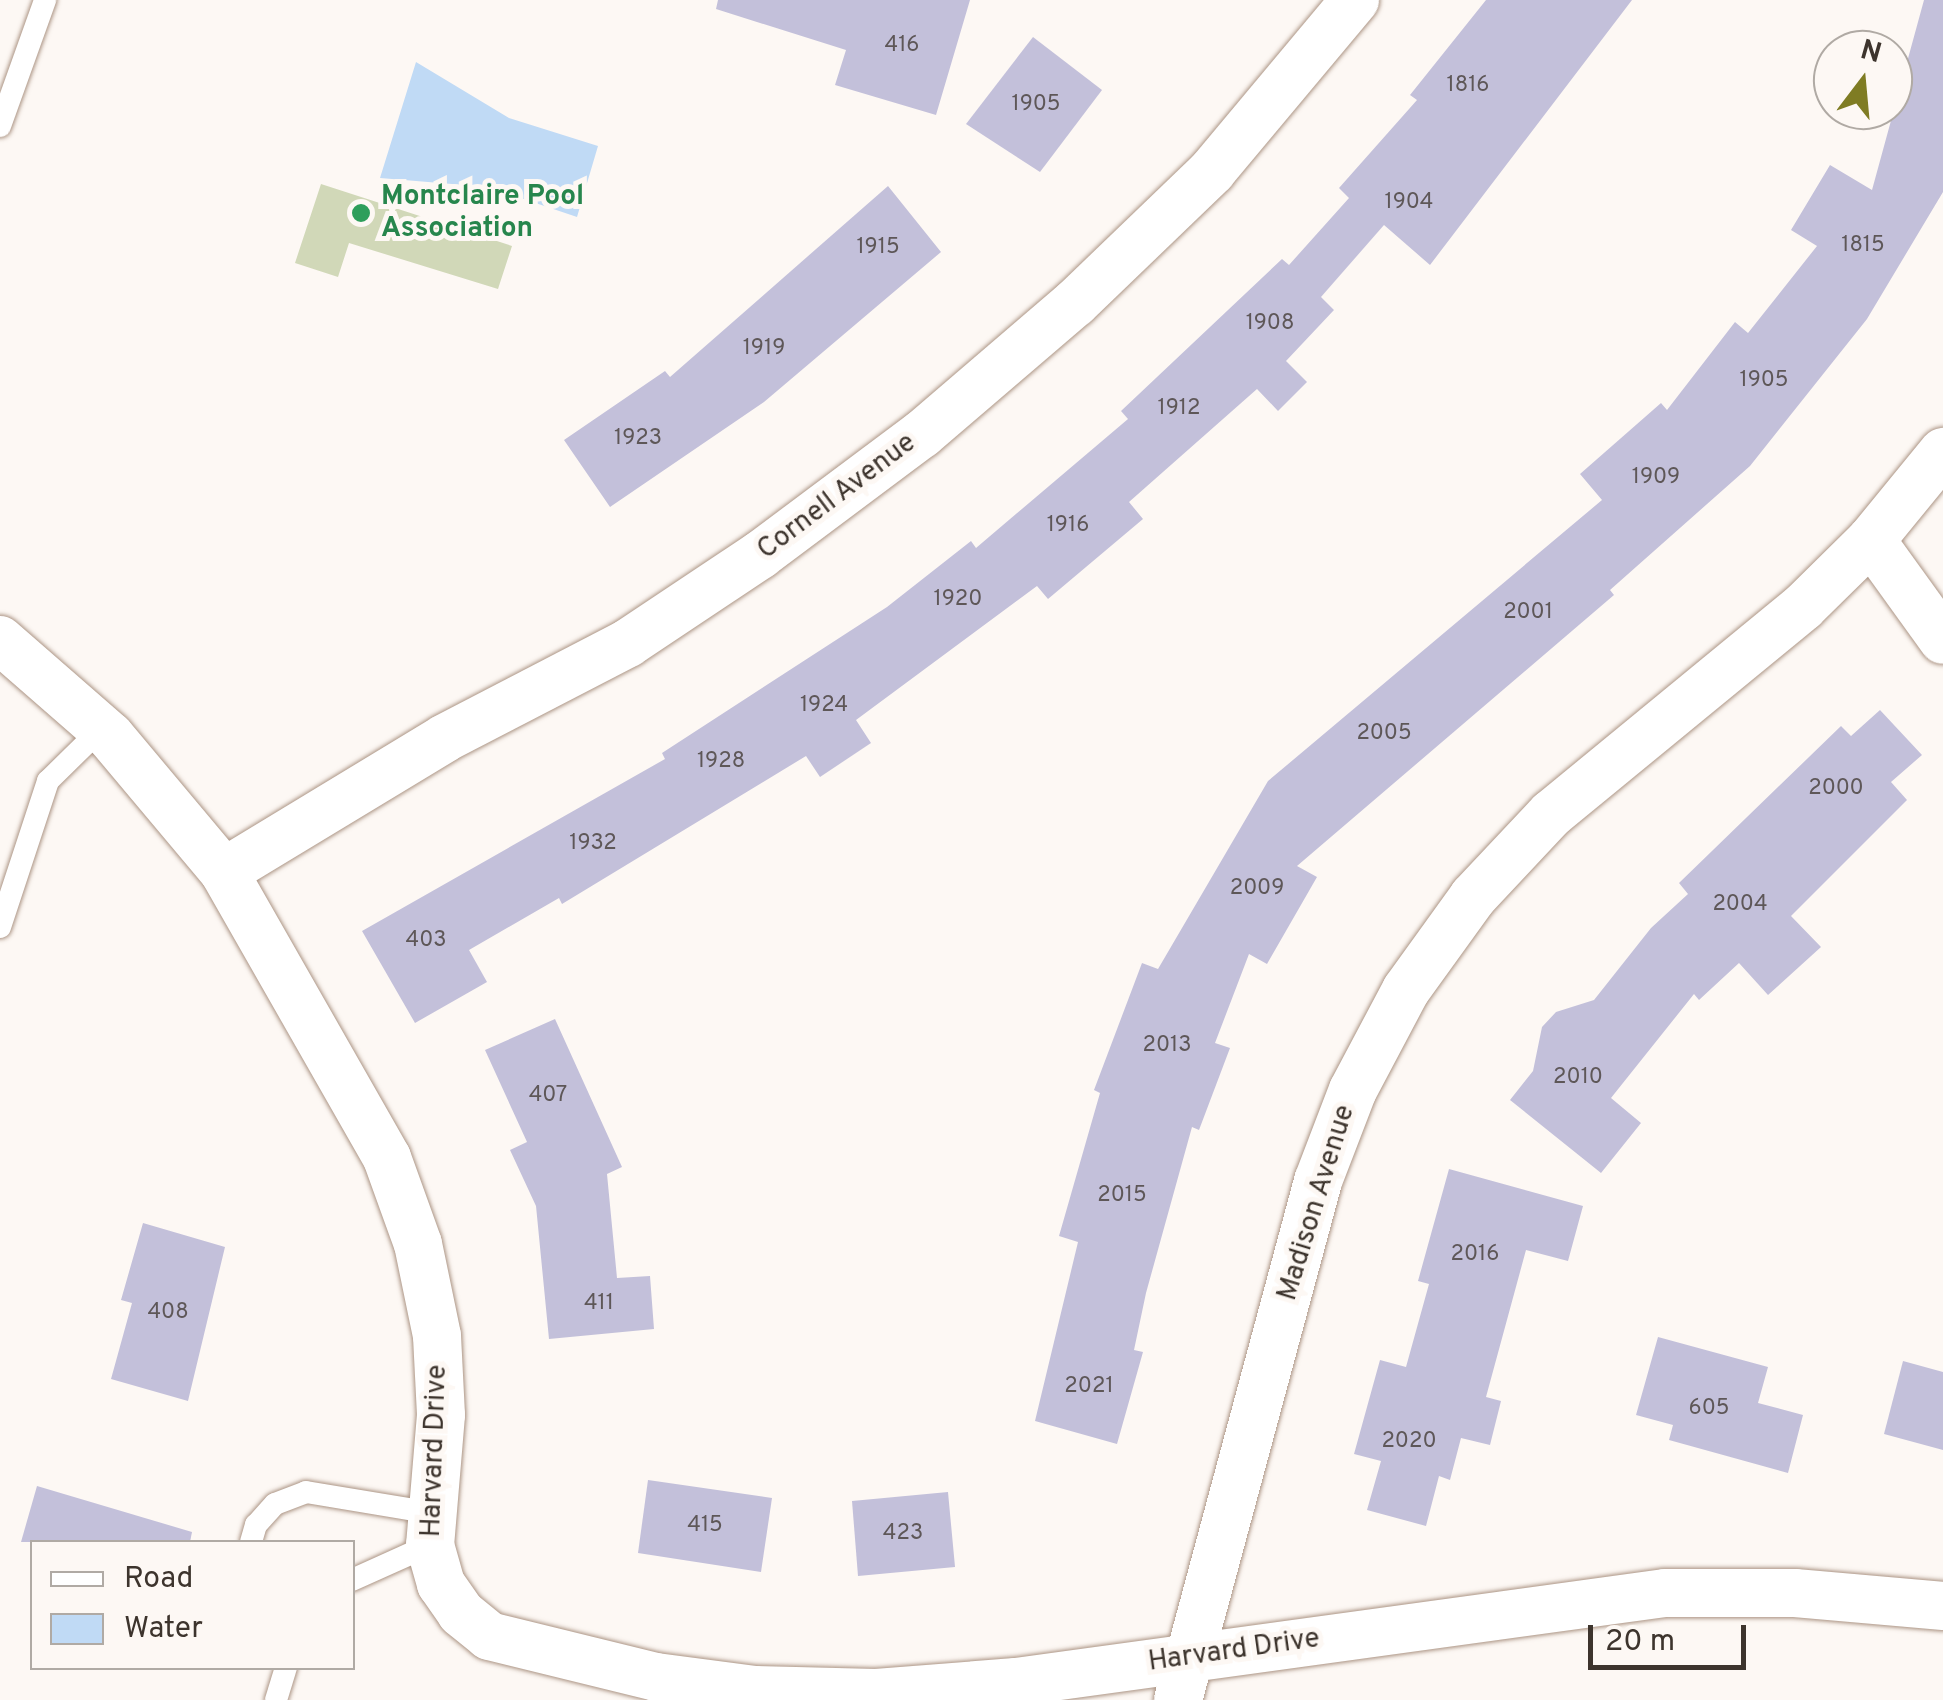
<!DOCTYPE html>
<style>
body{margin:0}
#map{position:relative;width:1943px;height:1700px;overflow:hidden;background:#fdf8f4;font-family:Overpass,sans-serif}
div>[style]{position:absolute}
.green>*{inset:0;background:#d1d8b8}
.water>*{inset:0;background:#c0daf5}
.building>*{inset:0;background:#c3c0da}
.roads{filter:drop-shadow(0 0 2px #ac9585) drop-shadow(0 0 2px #ac9585)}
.service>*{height:22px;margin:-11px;padding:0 11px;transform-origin:11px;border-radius:11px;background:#fff}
.minor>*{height:48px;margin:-24px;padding:0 24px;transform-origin:24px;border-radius:24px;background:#fff}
.dots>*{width:28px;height:28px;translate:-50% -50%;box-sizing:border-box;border:5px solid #fdf8f4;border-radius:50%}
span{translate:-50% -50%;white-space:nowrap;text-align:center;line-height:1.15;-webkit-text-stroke:10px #fdf8f4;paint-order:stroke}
.number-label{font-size:22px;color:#5e5758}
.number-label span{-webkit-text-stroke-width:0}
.leisure-label{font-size:28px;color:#27864d;font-weight:700}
.left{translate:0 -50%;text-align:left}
.street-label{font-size:28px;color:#3d342d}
.legend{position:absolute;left:30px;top:1540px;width:325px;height:130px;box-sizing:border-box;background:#fdf8f4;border:2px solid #b0aaa4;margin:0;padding:12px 18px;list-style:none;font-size:30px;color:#3d342d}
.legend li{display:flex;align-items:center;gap:20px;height:50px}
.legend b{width:50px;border:2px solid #b0aaa4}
.north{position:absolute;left:1813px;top:30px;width:100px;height:100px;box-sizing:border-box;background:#fdf8f4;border:2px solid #b0aaa4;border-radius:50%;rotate:16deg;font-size:28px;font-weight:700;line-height:40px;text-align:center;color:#3d342d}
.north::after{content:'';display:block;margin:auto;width:35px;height:45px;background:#7f7c23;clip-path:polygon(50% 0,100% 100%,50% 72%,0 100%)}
.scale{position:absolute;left:1588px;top:1625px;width:158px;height:45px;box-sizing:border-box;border:5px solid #3d342d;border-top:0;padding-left:12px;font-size:30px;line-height:35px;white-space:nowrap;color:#3d342d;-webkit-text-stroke:8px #fdf8f4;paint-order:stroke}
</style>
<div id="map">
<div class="green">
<div style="clip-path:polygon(321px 184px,512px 246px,498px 289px,349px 243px,338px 277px,295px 263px)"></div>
</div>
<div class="water">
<div style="clip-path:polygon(416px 62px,509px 118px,598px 146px,577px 217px,488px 187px,380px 178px)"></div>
</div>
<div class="building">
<div style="clip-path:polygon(718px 0,970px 0,936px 115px,835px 85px,846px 50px,716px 9px)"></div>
<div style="clip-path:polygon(1486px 0,1632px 0,1430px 265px,1384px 225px,1321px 297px,1334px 310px,1286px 361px,1307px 382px,1278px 411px,1257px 389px,1129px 502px,1143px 519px,1048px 599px,1037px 586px,856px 720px,871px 743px,820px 777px,806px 756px,562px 904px,559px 898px,469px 950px,487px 982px,415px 1023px,362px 931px,665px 759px,662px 753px,887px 607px,971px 541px,976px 548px,1128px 419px,1121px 411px,1282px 259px,1289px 265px,1349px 198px,1339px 188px,1417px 100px,1410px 95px)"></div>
<div style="clip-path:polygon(1924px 0,1943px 0,1943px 192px,1867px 319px,1750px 466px,1610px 590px,1614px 595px,1297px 866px,1317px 877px,1267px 964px,1249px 954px,1215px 1043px,1230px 1048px,1199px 1130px,1192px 1127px,1146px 1293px,1134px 1350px,1143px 1352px,1117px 1444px,1035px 1421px,1078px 1242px,1059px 1236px,1100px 1093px,1094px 1090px,1142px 963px,1158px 969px,1268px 781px,1602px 500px,1580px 474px,1661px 403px,1667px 410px,1735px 322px,1748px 333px,1817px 246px,1791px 230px,1830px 165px,1872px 190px)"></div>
<div style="clip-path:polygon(1033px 37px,1102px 90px,1040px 172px,966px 124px)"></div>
<div style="clip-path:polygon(888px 186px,941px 252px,764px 402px,610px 507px,564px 440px,665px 371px,670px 377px)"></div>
<div style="clip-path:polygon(1880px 710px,1922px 755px,1891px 782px,1907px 800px,1791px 916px,1821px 947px,1768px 995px,1739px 963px,1699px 1000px,1694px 994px,1611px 1098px,1641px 1123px,1601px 1173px,1510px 1100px,1533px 1071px,1542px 1027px,1556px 1012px,1594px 1000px,1651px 928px,1688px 894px,1679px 883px,1841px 726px,1851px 736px)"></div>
<div style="clip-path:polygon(555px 1019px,622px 1167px,607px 1174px,617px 1278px,650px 1276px,654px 1329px,549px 1339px,536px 1206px,510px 1150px,527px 1142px,485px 1050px)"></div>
<div style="clip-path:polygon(1449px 1169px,1583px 1206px,1568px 1261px,1526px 1250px,1486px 1397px,1501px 1401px,1490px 1445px,1461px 1438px,1450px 1480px,1439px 1476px,1426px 1526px,1367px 1510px,1381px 1461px,1354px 1454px,1380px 1360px,1406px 1367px,1429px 1284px,1418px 1281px)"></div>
<div style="clip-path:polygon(143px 1223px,225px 1247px,188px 1401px,111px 1379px,132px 1303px,121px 1300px)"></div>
<div style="clip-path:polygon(1658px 1337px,1768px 1367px,1758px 1403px,1803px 1415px,1788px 1473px,1669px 1440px,1673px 1425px,1636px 1415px)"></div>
<div style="clip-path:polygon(1903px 1361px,1943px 1372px,1943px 1450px,1884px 1434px)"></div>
<div style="clip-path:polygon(648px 1480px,772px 1498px,761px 1572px,638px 1553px)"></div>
<div style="clip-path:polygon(37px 1486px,192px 1532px,190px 1542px,21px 1542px)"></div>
<div style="clip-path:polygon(948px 1492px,955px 1567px,858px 1576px,852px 1501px)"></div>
</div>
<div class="roads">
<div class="service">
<div style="left:0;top:126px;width:134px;rotate:-70.3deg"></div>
<div style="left:0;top:927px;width:154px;rotate:-71.8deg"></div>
<div style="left:48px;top:781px;width:76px;rotate:-44.5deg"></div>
<div style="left:251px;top:1542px;width:18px;rotate:-74deg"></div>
<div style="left:256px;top:1525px;width:28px;rotate:-48deg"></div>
<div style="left:275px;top:1504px;width:33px;rotate:-21deg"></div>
<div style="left:306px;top:1492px;width:129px;rotate:9.4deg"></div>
<div style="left:352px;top:1580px;width:85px;rotate:-24.2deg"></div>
<div style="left:276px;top:1700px;width:34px;rotate:-73deg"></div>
</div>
<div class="minor">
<div style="left:1871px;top:540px;width:123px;rotate:54.2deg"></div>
<div style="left:0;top:640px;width:146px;rotate:41.1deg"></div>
<div style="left:110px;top:736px;width:177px;rotate:50deg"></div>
<div style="left:224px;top:872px;width:329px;rotate:60.3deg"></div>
<div style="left:387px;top:1158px;width:91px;rotate:70.2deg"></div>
<div style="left:418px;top:1244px;width:94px;rotate:78.3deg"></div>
<div style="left:437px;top:1336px;width:79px;rotate:87.1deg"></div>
<div style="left:441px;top:1415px;width:130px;rotate:94.8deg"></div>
<div style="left:430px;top:1545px;width:41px;rotate:74.2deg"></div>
<div style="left:441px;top:1584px;width:35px;rotate:55deg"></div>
<div style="left:461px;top:1613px;width:36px;rotate:39deg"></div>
<div style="left:489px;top:1636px;width:172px;rotate:13.8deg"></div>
<div style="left:656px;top:1677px;width:100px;rotate:7.5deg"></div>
<div style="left:755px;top:1690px;width:121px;rotate:1.4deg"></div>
<div style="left:876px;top:1693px;width:140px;rotate:-4.5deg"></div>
<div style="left:1016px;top:1682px;width:655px;rotate:-7.81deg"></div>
<div style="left:1665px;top:1593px;width:130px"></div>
<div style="left:1795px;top:1593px;width:149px;rotate:5deg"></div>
<div style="left:224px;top:872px;width:258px;rotate:-31.2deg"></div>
<div style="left:445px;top:738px;width:206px;rotate:-27.4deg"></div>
<div style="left:628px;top:643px;width:159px;rotate:-33.7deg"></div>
<div style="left:760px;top:555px;width:202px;rotate:-36.8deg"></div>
<div style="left:922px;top:434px;width:201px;rotate:-40.6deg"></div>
<div style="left:1075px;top:303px;width:190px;rotate:-43.9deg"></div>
<div style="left:1212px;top:171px;width:223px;rotate:-50.1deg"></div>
<div style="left:1178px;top:1700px;width:538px;rotate:-74.9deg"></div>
<div style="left:1318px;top:1181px;width:97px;rotate:-69deg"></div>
<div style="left:1353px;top:1090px;width:113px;rotate:-62.1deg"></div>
<div style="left:1406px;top:990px;width:115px;rotate:-54.2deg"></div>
<div style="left:1473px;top:897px;width:114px;rotate:-46.8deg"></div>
<div style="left:1551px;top:814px;width:326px;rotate:-39.4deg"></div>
<div style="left:1803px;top:607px;width:95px;rotate:-44.6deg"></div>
<div style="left:1871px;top:540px;width:114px;rotate:-50.7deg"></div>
</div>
</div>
<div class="dots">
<div style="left:361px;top:213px;background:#2e9e5b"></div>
</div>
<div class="number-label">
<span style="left:902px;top:46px">416</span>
<span style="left:1468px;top:86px">1816</span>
<span style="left:1036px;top:105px">1905</span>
<span style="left:1409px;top:203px">1904</span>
<span style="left:1863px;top:246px">1815</span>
<span style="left:878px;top:248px">1915</span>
<span style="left:1270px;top:324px">1908</span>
<span style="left:764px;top:349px">1919</span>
<span style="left:1764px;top:381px">1905</span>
<span style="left:1179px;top:409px">1912</span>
<span style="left:638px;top:439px">1923</span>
<span style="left:1656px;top:478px">1909</span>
<span style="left:1068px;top:526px">1916</span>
<span style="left:958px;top:600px">1920</span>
<span style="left:1528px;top:613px">2001</span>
<span style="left:824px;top:706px">1924</span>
<span style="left:1384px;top:734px">2005</span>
<span style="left:721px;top:762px">1928</span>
<span style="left:1836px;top:789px">2000</span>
<span style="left:593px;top:844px">1932</span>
<span style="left:1257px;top:889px">2009</span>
<span style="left:1740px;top:905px">2004</span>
<span style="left:426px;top:941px">403</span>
<span style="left:1167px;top:1046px">2013</span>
<span style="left:1578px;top:1078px">2010</span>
<span style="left:548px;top:1096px">407</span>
<span style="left:1122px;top:1196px">2015</span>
<span style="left:1475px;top:1255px">2016</span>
<span style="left:599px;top:1304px">411</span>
<span style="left:168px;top:1313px">408</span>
<span style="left:1089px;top:1387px">2021</span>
<span style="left:1709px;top:1409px">605</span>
<span style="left:1409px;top:1442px">2020</span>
<span style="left:705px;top:1526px">415</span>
<span style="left:903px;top:1534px">423</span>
</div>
<div class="leisure-label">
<span class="left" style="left:381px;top:213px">Montclaire Pool<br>Association</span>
</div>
<div class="street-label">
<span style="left:837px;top:497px;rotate:-37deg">Cornell Avenue</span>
<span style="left:1317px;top:1203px;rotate:-73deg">Madison Avenue</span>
<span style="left:435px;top:1451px;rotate:-88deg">Harvard Drive</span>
<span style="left:1234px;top:1651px;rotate:-8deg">Harvard Drive</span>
</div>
<ul class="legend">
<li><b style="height:12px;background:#fff"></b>Road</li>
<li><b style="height:28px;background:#c0daf5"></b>Water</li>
</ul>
<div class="north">N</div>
<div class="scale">20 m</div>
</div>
